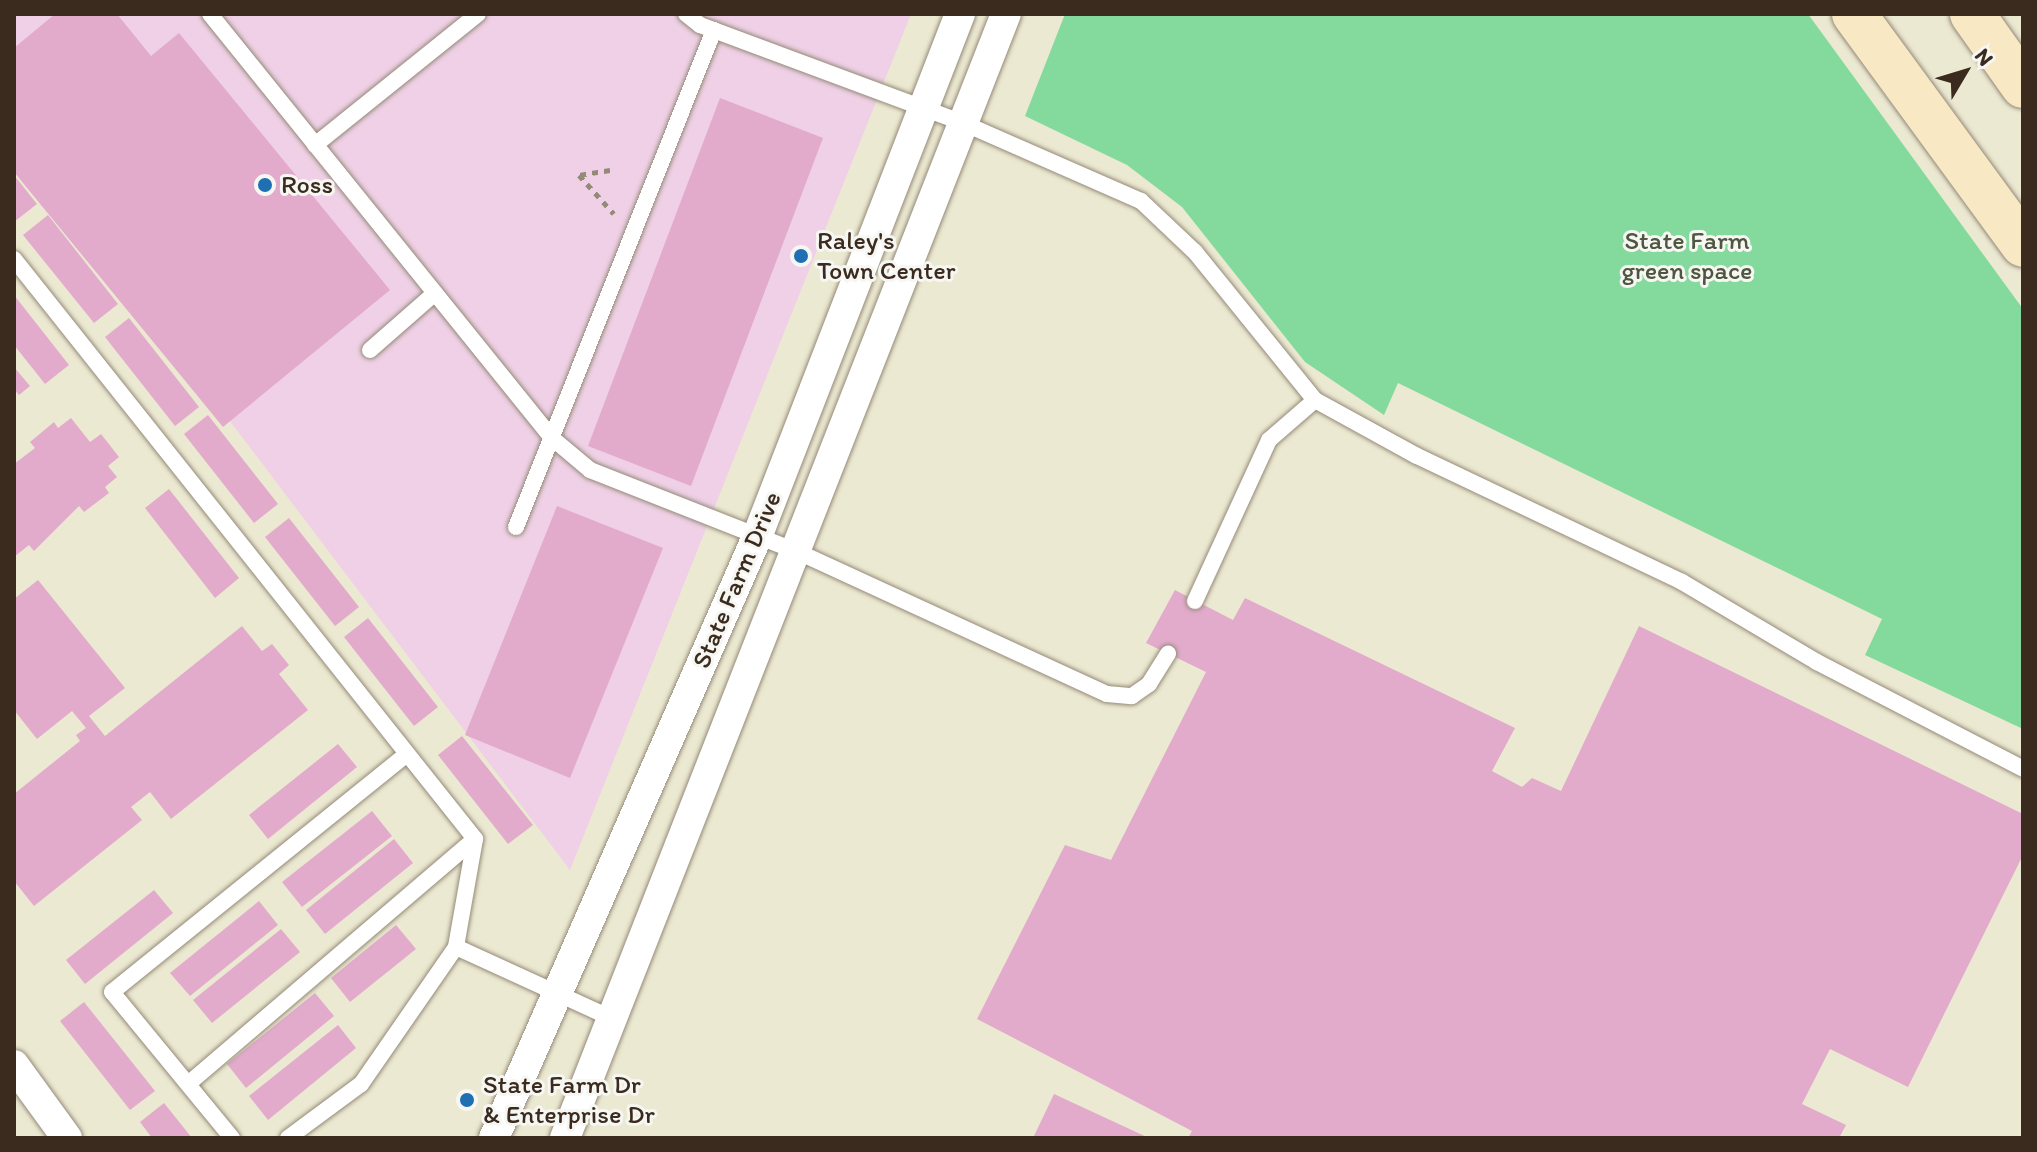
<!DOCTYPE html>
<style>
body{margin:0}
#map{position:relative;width:2037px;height:1152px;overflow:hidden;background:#ece9d2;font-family:Itim,sans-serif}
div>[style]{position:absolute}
.built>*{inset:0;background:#efd0e6}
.green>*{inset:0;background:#84da9d}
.building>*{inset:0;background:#e2abcc}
.path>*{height:5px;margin-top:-2.5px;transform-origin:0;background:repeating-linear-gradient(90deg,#948a78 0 6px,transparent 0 12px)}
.roads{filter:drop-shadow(0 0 2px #948a78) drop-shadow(0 0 2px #948a78)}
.service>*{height:16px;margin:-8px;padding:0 8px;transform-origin:8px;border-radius:8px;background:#fff}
.minor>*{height:30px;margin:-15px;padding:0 15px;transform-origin:15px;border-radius:15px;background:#fff}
.secondary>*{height:44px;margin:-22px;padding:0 22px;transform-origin:22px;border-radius:22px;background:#f8e8c3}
.dots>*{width:22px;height:22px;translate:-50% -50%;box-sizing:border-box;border:4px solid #f6f6f2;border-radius:50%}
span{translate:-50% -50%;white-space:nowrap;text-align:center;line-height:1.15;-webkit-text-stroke:6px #f6f6f2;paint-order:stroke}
.poi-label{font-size:26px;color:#3b2a1e}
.left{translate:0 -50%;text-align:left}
.park-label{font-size:26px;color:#4d563e}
.street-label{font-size:26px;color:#3b2a1e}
.frame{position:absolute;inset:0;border:16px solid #3b2a1e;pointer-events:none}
.north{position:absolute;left:1925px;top:32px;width:80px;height:80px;-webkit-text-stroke:6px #f6f6f2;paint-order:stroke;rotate:52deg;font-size:22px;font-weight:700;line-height:32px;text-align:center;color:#3b2a1e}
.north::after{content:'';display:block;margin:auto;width:28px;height:36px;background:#3b2a1e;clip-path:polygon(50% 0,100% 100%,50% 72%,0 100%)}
</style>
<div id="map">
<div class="built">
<div style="clip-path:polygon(14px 14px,911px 14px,570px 870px,14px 136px)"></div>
</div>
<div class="green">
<div style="clip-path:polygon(1065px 14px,1808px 14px,2023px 309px,2023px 729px,1865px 655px,1882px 619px,1398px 383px,1384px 415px,1305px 362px,1182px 207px,1127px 165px,1025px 116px)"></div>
</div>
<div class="building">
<div style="clip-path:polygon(55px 14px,117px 14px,151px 56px,179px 33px,390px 290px,223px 427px,14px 172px,14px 48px)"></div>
<div style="clip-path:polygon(720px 98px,823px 138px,691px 486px,588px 446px)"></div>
<div style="clip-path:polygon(14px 175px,37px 204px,14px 222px)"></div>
<div style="clip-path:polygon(48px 215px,118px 304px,94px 323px,23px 235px)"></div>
<div style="clip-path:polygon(14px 295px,69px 365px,45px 384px,14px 345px)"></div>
<div style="clip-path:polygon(129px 318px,199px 407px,175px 426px,105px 337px)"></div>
<div style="clip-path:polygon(14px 367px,30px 386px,19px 395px,14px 389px)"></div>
<div style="clip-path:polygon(208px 415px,278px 504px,254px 523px,184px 434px)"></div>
<div style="clip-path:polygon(71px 418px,90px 442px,101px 434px,119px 457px,108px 466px,117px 477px,105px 487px,109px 493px,84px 512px,79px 506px,34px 551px,29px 545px,14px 557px,14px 464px,35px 448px,30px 442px,54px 422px,58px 428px)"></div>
<div style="clip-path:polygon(169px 489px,239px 578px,215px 598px,145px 508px)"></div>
<div style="clip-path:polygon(557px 506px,663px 548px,570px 778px,465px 735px)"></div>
<div style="clip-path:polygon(289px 518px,359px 607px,335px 626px,265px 537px)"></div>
<div style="clip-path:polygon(38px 580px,125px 688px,89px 716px,105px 736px,242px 626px,262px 651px,272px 644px,289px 665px,279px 674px,308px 710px,171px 819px,150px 792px,131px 807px,142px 820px,34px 906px,14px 881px,14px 794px,80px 741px,76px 735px,86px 728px,72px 711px,37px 739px,14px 710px,14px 599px)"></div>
<div style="clip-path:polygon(1175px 590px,1233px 620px,1245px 598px,1515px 728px,1492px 771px,1522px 787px,1532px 778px,1561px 791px,1639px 626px,2023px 814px,2023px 855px,1908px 1087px,1830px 1049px,1802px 1104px,1846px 1125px,1839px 1138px,1188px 1138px,1192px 1131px,977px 1019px,1065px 845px,1111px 860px,1206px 672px,1146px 643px)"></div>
<div style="clip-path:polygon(368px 618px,438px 707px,414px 726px,344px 637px)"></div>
<div style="clip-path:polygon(462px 736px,533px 825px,508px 844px,438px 755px)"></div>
<div style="clip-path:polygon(338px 744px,357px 767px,268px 839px,249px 815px)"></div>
<div style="clip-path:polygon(372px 811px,392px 836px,302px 907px,282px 882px)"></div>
<div style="clip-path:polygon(394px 839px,413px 863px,325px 934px,306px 910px)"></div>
<div style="clip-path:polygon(154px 890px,173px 913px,85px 984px,66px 960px)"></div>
<div style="clip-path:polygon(259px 901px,278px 925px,190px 996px,170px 973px)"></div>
<div style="clip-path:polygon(396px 925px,416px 949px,350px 1002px,331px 978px)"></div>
<div style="clip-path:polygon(281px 929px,300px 952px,212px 1023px,193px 1000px)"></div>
<div style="clip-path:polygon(315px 993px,334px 1016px,246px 1088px,227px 1064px)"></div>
<div style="clip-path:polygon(84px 1002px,155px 1091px,130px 1110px,60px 1021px)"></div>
<div style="clip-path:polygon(338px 1025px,356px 1048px,268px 1120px,249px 1096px)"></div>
<div style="clip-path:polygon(1054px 1094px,1149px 1138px,1033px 1138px)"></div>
<div style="clip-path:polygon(164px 1103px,192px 1138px,152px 1138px,140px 1122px)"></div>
</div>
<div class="path">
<div style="left:610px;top:170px;width:31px;rotate:171deg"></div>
<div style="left:579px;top:175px;width:52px;rotate:48.1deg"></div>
</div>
<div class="roads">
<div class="service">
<div style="left:210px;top:14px;width:545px;rotate:51.11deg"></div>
<div style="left:552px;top:438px;width:50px;rotate:40.1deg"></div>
<div style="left:590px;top:470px;width:221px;rotate:21.5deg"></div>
<div style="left:796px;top:551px;width:342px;rotate:24.7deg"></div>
<div style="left:1107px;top:694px;width:25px;rotate:5deg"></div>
<div style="left:1132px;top:696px;width:21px;rotate:-35deg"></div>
<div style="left:1149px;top:684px;width:36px;rotate:-58deg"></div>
<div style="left:686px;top:14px;width:18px;rotate:38deg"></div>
<div style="left:700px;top:25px;width:281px;rotate:20.4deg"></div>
<div style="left:963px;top:123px;width:194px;rotate:23.7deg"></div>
<div style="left:1141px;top:201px;width:74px;rotate:43.4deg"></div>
<div style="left:1195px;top:252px;width:191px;rotate:51deg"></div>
<div style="left:315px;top:145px;width:209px;rotate:-38.8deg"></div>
<div style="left:14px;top:259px;width:741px;rotate:51.52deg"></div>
<div style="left:475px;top:839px;width:110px;rotate:100deg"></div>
<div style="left:456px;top:947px;width:167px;rotate:124.7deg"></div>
<div style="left:361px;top:1084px;width:91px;rotate:143.5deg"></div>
<div style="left:370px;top:350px;width:86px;rotate:-41.2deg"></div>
<div style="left:516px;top:527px;width:535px;rotate:-68.28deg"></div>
<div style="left:1195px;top:601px;width:177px;rotate:-65.3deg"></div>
<div style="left:1269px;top:440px;width:61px;rotate:-41deg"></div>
<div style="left:1315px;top:400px;width:116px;rotate:28.8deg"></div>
<div style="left:1417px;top:456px;width:293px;rotate:25.4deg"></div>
<div style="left:1682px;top:582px;width:157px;rotate:30.7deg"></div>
<div style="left:1817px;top:662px;width:232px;rotate:27.4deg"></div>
<div style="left:456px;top:947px;width:173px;rotate:24.6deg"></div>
<div style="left:188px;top:1084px;width:377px;rotate:-40.5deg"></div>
<div style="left:232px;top:1138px;width:189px;rotate:-129.4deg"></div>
<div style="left:112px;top:992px;width:379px;rotate:-38.9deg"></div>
</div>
<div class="minor">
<div style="left:14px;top:1065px;width:90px;rotate:54deg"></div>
<div style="left:494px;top:1138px;width:656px;rotate:-66.37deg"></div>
<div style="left:757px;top:537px;width:561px;rotate:-68.79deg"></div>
<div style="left:565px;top:1138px;width:1207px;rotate:-68.58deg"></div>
</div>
<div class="secondary">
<div style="left:1854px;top:14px;width:286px;rotate:53.8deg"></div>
<div style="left:1972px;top:14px;width:88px;rotate:54.7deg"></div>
</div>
</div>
<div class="dots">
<div style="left:265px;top:185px;background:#1f6fb2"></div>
<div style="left:801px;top:256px;background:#1f6fb2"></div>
<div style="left:467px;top:1100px;background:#1f6fb2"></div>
</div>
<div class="poi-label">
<span class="left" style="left:281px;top:185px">Ross</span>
<span class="left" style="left:817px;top:256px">Raley's<br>Town Center</span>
<span class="left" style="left:483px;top:1100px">State Farm Dr<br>&amp; Enterprise Dr</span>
</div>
<div class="park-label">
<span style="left:1687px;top:256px">State Farm<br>green space</span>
</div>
<div class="street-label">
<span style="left:737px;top:580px;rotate:-67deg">State Farm Drive</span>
</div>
<div class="frame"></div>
<div class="north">N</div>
</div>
